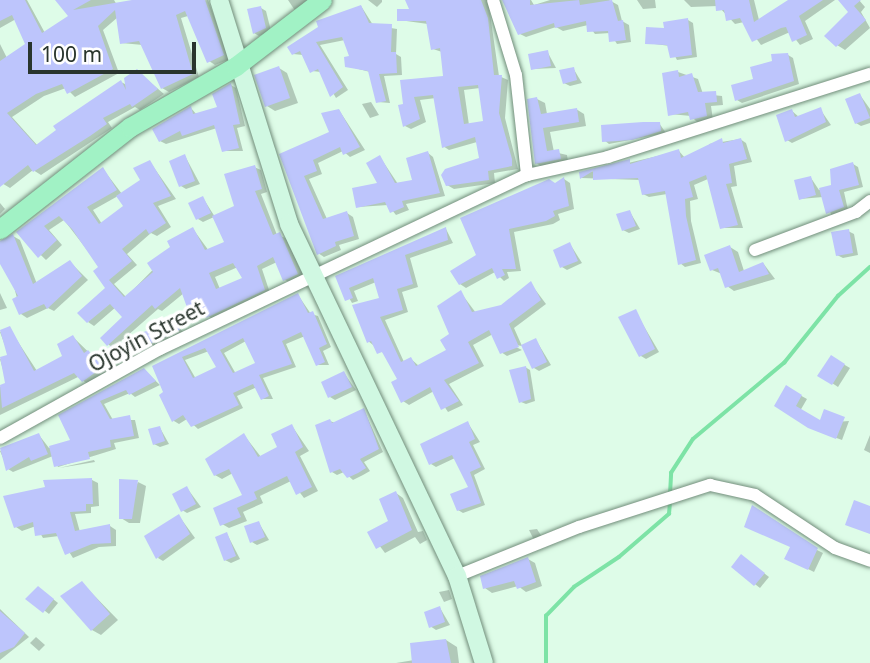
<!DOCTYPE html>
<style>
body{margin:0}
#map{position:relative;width:870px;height:663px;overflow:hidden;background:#defce8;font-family:"Noto Sans",sans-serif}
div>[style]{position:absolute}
.shadow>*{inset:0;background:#0003}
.stream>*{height:3.5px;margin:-1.75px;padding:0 1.75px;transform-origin:1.75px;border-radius:1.75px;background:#7de3a6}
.building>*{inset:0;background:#bdc5fc}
.roads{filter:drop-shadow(0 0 2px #718d7a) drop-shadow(0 0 2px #718d7a)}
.street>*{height:12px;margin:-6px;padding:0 6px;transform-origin:6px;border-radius:6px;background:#fff}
.secondary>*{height:18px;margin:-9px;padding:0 9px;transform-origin:9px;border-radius:9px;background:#d0f8e2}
.primary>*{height:19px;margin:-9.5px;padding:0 9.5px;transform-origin:9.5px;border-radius:9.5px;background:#a1f2c5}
span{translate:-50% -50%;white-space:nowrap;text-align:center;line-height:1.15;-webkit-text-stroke:7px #fff;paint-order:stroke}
.street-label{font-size:21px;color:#29352d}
.scale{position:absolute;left:28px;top:42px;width:168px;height:32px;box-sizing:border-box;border:4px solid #29352d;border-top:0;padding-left:9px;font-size:21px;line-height:24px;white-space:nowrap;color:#29352d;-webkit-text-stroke:5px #fff;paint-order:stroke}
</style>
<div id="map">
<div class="shadow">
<div style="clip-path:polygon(0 0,27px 0,45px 33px,70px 16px,59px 0,114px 0,117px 5px,208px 0,230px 59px,215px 65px,209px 61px,188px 16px,181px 18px,199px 77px,169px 92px,162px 88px,143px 45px,121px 43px,118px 17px,103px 30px,119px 73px,75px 97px,66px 88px,44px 96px,12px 117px,38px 146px,121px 82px,127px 85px,137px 71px,164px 94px,140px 110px,135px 107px,108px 122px,112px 128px,41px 175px,33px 170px,10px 188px,0 182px,0 44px,7px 58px,27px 45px,16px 19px,0 28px)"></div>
<div style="clip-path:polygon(288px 0,314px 0,296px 12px)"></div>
<div style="clip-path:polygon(368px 0,382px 0,382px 2px,377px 7px)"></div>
<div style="clip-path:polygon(evenodd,407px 0,488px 0,499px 76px,508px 80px,505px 118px,518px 169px,494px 173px,495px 183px,454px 189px,447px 185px,481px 159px,477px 142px,449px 150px,443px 146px,436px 98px,420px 100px,426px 122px,411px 129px,405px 126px,402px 82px,444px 77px,442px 52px,433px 49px,428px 24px,399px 20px,411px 11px,407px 0,480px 88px,484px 122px,469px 125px,464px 90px,480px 88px)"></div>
<div style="clip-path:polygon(504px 0,531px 0,534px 5px,550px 0,609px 0,618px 5px,622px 21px,629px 25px,631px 42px,617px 44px,610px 33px,595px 34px,588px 25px,563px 31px,556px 27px,526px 37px,520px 34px)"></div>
<div style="clip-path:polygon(637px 0,655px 0,656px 8px,643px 9px)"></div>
<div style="clip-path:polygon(684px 0,754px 0,759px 20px,790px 0,835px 0,805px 21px,813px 39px,800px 45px,790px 32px,761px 45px,744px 22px,735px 24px,718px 6px,691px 7px)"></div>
<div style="clip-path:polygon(847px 0,859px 0,865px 7px,861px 12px,870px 28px,845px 50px,837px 45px,851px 12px)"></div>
<div style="clip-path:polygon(361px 6px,373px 25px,397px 29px,396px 54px,401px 57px,402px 75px,384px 76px,390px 103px,378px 102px,370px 72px,347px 66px,351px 58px,345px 40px,320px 45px,348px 90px,336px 98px,321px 72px,312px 71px,303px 55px,293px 54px)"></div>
<div style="clip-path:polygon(261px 8px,266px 11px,271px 31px,259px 36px,254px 33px)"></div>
<div style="clip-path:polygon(688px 20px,693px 23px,697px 57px,677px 60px,670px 46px,647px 43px)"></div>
<div style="clip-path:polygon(547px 51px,556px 68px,532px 69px)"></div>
<div style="clip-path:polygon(788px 55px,793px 58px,799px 84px,742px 103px,737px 100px,773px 62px)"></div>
<div style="clip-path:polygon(279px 68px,287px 73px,298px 103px,275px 111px,267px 106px)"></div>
<div style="clip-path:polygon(573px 68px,582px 83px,570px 86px,564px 83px)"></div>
<div style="clip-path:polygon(678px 72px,698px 79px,703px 94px,722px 96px,723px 105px,711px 106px,713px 120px,698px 123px,691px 116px,670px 114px)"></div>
<div style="clip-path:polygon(231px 85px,236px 88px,245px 126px,237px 128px,243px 151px,224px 151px,217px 128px,166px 144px,160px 141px,191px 108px,197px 115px,220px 109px)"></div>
<div style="clip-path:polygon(860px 95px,870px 109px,870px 123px,861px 126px,856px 123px)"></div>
<div style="clip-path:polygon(537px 99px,545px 103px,547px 114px,576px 109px,584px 114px,586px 126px,550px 132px,554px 152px,567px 155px,568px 162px,544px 168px,536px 163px)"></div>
<div style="clip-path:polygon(371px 102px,379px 115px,370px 118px,362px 104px)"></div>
<div style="clip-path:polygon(820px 109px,831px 125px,792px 143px,787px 140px,792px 111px,799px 117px)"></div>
<div style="clip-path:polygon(339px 110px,365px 150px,350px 157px,343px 151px,318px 163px,322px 174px,309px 179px,327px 219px,347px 213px,353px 217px,359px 239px,339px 245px,341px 250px,324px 257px,318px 253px,281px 155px,332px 133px)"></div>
<div style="clip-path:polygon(659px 123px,666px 133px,609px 144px,604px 140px)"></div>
<div style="clip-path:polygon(740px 139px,746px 143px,752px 162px,734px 166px,737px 186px,731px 187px,743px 228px,721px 228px,708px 179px,694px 185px,698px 199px,690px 201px,691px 221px,701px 263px,685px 267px,680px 263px,667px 194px,649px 197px,643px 194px,640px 180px,581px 178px,581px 174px,679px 151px,685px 158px,710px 149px,709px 144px)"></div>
<div style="clip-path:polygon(428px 153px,433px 157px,445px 196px,406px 204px,409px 210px,396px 215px,388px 205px,358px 207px,380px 184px,380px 157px,398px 184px,415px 181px)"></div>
<div style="clip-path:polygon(185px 156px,200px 184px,186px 189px,181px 186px)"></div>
<div style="clip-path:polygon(evenodd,150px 162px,176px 199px,158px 206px,171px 227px,157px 236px,151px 233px,127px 254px,137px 265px,114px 284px,126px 297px,193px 229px,209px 251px,227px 243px,214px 217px,203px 222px,198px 219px,203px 198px,215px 217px,236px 207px,254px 167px,261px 170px,267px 192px,261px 194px,277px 235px,286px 238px,304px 277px,291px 283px,285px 280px,277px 262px,262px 269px,270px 293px,213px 320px,205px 313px,190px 312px,184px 293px,162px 311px,158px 309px,119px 343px,139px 359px,131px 364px,108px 344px,125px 318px,116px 307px,94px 326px,88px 322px,107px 288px,101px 268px,64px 220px,49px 230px,62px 245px,46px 260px,18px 233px,103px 169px,122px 194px,142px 181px,150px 162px,118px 196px,126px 207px,102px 224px,93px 210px,118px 196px,150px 162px,238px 267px,244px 279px,220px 289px,215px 277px,238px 267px)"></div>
<div style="clip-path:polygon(853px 164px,858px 167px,863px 187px,844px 192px,848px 210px,832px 216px,823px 197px,800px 199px,811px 178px,819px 190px,833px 186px)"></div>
<div style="clip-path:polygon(564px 179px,570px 183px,574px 209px,558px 214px,560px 220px,553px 224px,514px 232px,521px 271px,507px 272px,509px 278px,504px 281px,495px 272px,466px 288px,460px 284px,478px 256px)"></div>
<div style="clip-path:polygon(0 203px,5px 209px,0 214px)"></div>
<div style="clip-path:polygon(630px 212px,640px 229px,629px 233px,623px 230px)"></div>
<div style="clip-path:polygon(446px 229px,453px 243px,410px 258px,418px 287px,402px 292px,408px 312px,385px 320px,404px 362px,411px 359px,419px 366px,449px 351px,461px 293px,476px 313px,502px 307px,531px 284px,546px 304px,514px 328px,522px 346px,510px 344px,522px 350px,507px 356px,501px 352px,493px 334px,473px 345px,484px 366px,449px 384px,463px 405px,448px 412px,434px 391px,409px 405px,403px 401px,399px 380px,386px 355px,368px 341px,381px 299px,376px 282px,354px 291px,358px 301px,352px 303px,337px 277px)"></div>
<div style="clip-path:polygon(848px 231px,854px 234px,858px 255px,843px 258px,837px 255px)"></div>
<div style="clip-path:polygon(13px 236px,20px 240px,37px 284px,70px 262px,88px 280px,54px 311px,48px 308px,27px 318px,21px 314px,11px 275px,0 261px,0 243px)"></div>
<div style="clip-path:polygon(570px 244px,582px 263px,567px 270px,562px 267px)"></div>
<div style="clip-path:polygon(730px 247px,738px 252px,744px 271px,763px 263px,775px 279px,734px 291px,727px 286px,722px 274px,712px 270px)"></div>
<div style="clip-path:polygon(0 293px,7px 308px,0 310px)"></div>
<div style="clip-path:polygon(evenodd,298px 295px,311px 314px,318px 316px,331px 347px,323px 351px,329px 365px,317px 365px,305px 336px,286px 344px,296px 367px,263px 378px,273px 399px,263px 399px,257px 387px,237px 396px,243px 408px,198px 429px,187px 419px,179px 424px,174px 421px,154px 366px,298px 295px,246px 341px,257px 364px,236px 374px,224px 353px,246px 341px,298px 295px,209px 351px,218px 367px,196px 379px,185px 360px,209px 351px)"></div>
<div style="clip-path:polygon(635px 311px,659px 352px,646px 359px,641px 356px)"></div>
<div style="clip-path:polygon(175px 323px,183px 332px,149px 348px,145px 345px)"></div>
<div style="clip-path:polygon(9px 328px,37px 371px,64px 356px,73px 337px,108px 371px,89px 385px,78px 377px,0 415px,0 387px,7px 384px,0 359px,9px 356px,0 332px)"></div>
<div style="clip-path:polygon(536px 340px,551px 365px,539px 371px,534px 368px)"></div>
<div style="clip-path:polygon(831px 357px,850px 368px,838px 387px,820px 375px)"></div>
<div style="clip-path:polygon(525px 367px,530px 370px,535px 401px,526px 404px,521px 402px)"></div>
<div style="clip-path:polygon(144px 370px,160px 385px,135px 397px,130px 393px,104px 404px,113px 420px,135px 420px,139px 438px,114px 443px,116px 449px,58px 467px,53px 456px,13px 472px,8px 469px,0 451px,39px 435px,49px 448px,73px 441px,61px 416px)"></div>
<div style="clip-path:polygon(344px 373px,356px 390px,335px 400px,330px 397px)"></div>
<div style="clip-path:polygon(787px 388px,807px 399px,800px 411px,821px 423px,849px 421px,842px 440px,815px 430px,776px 406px)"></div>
<div style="clip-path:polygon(364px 410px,383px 452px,364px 462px,370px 471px,363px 475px,353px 480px,344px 472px,337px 475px,332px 472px,330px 421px,335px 423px)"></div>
<div style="clip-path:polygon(468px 423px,480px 442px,473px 445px,485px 469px,474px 475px,485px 505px,463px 513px,458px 510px,470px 488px,455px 458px,436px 467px,431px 464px)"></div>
<div style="clip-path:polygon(292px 426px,309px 451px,300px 456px,318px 491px,304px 498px,291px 481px,260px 496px,263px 503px,243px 512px,247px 521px,229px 528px,222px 524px,244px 496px,233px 473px,222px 479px,215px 475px,244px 435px,261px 457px,279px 448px)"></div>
<div style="clip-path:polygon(160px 428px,169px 444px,160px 447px,154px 444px)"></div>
<div style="clip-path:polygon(870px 435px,870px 453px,864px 450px)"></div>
<div style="clip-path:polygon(94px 460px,95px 462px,59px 468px)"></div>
<div style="clip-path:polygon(92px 480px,98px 483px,99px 506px,91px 507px,91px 513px,75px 514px,80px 532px,110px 526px,116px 530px,116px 546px,99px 547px,73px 558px,59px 536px,43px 538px,36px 526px,22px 531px,16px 527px)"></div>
<div style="clip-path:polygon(138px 482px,146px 486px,140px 523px,129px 523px,121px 518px)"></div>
<div style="clip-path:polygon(187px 488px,201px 507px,187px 513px,182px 510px)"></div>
<div style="clip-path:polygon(396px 493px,403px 498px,418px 532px,423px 531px,427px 540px,420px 544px,415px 537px,385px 553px,370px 533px,391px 522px)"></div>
<div style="clip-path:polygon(179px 516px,195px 538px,163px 561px,158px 558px)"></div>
<div style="clip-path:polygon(259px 523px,269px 540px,257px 545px,252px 542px)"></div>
<div style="clip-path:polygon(537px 529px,542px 537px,534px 540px,529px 530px)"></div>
<div style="clip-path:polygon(227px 534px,240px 559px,231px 563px,225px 560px)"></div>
<div style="clip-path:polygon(803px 543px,823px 553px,814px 572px,792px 561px)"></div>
<div style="clip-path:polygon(528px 559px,535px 563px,542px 586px,526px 592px,518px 586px,492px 593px,485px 588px)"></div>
<div style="clip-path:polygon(747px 560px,769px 577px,760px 588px,733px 567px)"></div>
<div style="clip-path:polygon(82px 583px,118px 620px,101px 635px,92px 630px)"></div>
<div style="clip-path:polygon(449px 590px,452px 599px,444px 602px,439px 592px)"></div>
<div style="clip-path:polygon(43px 591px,58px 603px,49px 614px,28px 598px)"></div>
<div style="clip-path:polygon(440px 608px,450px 625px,436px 630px,430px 626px)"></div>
<div style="clip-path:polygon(0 609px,29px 637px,0 660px)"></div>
<div style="clip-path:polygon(36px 637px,45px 645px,39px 651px,30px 643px)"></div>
<div style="clip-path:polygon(446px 640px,457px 647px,459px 663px,396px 663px,414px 660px)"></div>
</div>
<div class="stream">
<div style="left:670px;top:495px;width:22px;rotate:-87deg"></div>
<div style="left:671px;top:473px;width:40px;rotate:-57.1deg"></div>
<div style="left:693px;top:439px;width:119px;rotate:-39.9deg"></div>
<div style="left:784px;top:363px;width:86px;rotate:-51.1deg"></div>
<div style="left:838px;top:296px;width:43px;rotate:-42.2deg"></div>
<div style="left:546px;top:663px;width:47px;rotate:-90deg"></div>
<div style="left:546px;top:616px;width:40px;rotate:-46deg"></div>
<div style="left:574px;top:587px;width:54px;rotate:-33.7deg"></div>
<div style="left:619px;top:557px;width:66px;rotate:-40.7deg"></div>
<div style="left:669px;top:514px;width:12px;rotate:-85deg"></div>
</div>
<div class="building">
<div style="clip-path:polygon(0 0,25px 0,42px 33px,68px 16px,55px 0,91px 0,73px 10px,132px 0,205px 0,224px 55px,207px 63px,185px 11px,176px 15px,193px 74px,161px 89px,139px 41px,120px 44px,115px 10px,98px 26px,113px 69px,67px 94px,62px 84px,36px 94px,7px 113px,36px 145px,56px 130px,53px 126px,121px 80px,126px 90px,124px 78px,137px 69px,158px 89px,132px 107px,130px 104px,103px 118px,107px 124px,90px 136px,33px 172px,28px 165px,0 187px,0 61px,25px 44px,12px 15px,0 21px)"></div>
<div style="clip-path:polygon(evenodd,405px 0,481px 0,488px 18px,494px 75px,502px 75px,499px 113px,512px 159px,512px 166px,488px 171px,489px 180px,446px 186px,441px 175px,445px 169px,479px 158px,475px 137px,442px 148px,433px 95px,414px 97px,420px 119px,403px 127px,398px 105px,403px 104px,400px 80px,443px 76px,440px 48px,431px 50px,426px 21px,397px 21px,397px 9px,409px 9px,405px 0,478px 85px,483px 121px,464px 124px,458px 87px,478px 85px)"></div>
<div style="clip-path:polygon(502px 0,530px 0,530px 5px,579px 0,580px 5px,612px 0,618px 21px,623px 20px,626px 40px,609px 42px,608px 31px,587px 32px,586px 21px,555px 28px,554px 23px,518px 35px)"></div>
<div style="clip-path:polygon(715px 0,749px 0,754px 22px,788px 0,823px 0,799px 16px,807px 35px,792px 42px,786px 27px,781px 28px,752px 42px,740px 18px,726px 21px,724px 10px,716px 11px)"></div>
<div style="clip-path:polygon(838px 0,861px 0,854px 6px,866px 20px,836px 47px,824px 36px,848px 12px)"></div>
<div style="clip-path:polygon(361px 5px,369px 23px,392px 24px,391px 52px,396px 52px,397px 73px,379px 74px,386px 101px,376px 103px,368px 71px,345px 67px,344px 57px,349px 56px,342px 37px,316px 42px,343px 87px,330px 97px,318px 69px,310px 73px,300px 51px,292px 55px,287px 47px,318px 27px,316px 21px)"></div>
<div style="clip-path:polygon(261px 6px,266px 28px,253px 34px,247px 9px)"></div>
<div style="clip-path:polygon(688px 18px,692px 55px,670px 58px,667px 45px,645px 44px,646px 27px,664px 28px,663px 22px)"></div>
<div style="clip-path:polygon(548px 50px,551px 66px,531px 70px,528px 54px)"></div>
<div style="clip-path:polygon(788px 53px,794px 81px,735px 101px,731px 85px,753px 79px,750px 67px,772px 61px,771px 54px)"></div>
<div style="clip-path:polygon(279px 66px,290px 98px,265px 107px,254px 75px)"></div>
<div style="clip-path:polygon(574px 67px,577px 80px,563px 84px,559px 70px)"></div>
<div style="clip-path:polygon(678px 70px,679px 77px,692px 73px,698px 92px,716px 91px,717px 102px,705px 103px,707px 116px,690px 120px,688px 112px,668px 116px,662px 73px)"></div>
<div style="clip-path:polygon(231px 83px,240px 124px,233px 125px,239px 148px,222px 152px,214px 125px,182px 136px,180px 131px,159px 142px,152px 129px,191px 106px,193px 114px,217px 107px,212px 94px)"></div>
<div style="clip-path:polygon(860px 93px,870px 118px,855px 124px,845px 99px)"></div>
<div style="clip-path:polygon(537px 97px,541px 114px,577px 108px,579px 122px,543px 128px,547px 151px,559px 149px,561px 159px,535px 164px,527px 99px)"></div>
<div style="clip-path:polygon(821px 107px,826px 122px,785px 142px,776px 115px,792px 109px,795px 117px)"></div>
<div style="clip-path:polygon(339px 109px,360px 147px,343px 155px,340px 147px,313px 160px,317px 171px,304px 176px,323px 219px,347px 211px,354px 236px,335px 242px,336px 246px,317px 255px,279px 154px,329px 132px,321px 113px)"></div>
<div style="clip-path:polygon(643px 122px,660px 122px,661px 131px,632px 140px,602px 142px,601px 125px)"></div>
<div style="clip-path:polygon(722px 138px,723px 143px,741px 138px,747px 159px,729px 164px,732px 183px,726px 184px,738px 225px,720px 229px,706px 175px,689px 182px,693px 197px,685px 199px,686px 216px,696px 260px,678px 265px,665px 191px,642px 195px,638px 178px,593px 180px,593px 171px,580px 179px,579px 172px,630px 159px,630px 164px,679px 149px,681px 158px)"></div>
<div style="clip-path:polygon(428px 151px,440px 193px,402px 201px,404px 207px,390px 213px,385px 202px,356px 208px,352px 188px,377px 183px,366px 163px,380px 155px,395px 183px,412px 180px,406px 158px)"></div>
<div style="clip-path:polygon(185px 154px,195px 181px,179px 187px,169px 161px)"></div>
<div style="clip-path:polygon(evenodd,150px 160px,171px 196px,153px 203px,166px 223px,149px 234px,146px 229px,122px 249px,132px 261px,109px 280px,124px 297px,153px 272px,147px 263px,170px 247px,167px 241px,193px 227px,205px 250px,224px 242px,212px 216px,234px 206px,224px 174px,255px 165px,262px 189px,255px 191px,273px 235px,280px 232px,298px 274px,283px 281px,273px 257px,257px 266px,265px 290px,206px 318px,202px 309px,189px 313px,180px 288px,155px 309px,152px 305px,107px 346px,100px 338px,122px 317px,110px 304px,87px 323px,77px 313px,105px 288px,93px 271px,98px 267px,72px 229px,59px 216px,44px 226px,57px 240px,38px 258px,16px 232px,103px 167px,117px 190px,87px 207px,99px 224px,123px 206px,116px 196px,140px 180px,133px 168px,150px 160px,233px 263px,242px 278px,216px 289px,209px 273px,233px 263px)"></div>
<div style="clip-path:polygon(853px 162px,859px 185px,839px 190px,844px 207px,826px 214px,819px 188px,831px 185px,830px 169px)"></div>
<div style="clip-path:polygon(811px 176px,816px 195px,799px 200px,794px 180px)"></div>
<div style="clip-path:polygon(564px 177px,569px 206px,553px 211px,555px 216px,546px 221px,509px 229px,516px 269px,502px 269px,505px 275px,497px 279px,492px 268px,459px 285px,450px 271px,476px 255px,460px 218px,549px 179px,555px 183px)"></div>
<div style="clip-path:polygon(203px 196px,211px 213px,196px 220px,188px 203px)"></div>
<div style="clip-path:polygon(630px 210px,636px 226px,622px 231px,616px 214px)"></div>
<div style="clip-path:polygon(446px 227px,448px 240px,405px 255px,413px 284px,397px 289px,403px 310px,380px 317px,401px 362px,411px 357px,416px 366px,446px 350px,440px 340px,449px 334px,437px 306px,461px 290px,472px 312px,501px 305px,531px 281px,541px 300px,509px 324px,519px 347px,500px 354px,489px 330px,468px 342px,479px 363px,444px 380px,459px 401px,441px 410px,430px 387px,401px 403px,391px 382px,397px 379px,382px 352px,377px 354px,371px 341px,367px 343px,352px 305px,379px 298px,373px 278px,349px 288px,353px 298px,345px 301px,335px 276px)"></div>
<div style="clip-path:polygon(849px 229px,853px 253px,836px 256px,831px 232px)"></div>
<div style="clip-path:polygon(13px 234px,33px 284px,70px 260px,82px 276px,47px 309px,44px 304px,19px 315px,12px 299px,18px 296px,0 264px,0 241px)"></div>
<div style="clip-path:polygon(570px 242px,578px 261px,560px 268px,553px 250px)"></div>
<div style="clip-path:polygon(730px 245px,739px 272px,763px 262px,769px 274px,725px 288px,718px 268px,710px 271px,704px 255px)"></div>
<div style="clip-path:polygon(evenodd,298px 293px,308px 313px,313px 311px,327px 344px,319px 348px,325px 362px,316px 366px,301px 332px,282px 341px,292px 364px,259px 375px,269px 396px,261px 400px,253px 384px,233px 393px,239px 405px,191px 427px,183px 415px,172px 422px,159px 395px,163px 392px,152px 366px,298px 293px,243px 338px,255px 363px,233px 373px,220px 350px,243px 338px,298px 293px,205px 348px,216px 367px,193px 378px,182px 357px,205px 348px)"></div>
<div style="clip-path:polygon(636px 309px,655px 349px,639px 357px,618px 317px)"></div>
<div style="clip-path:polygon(175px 321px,180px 330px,143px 347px,138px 334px)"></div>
<div style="clip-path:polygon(10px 326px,34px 371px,62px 356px,57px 344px,73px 335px,84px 353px,88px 350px,103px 367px,82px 382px,74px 373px,2px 408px,0 385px,5px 383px,0 357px,7px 355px,0 330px)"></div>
<div style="clip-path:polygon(536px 338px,547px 362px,532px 369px,521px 345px)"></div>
<div style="clip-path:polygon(121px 342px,132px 354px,121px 361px,109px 347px)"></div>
<div style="clip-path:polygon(831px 355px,845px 364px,832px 385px,817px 376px)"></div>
<div style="clip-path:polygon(526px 366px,531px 399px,519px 403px,509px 370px)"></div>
<div style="clip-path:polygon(144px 368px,156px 381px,129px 395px,126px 390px,100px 401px,110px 419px,130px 415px,134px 436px,110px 440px,111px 447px,88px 452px,90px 459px,54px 467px,49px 446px,70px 440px,58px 415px)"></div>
<div style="clip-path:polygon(344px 371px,352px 387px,328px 398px,321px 382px)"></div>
<div style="clip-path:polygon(786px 385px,802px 395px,796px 406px,820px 420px,824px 409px,845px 417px,836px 439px,808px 428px,774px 406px)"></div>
<div style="clip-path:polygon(364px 408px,379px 449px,360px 459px,366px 468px,358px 473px,347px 478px,340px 469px,330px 473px,315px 425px,330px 419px,332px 423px)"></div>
<div style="clip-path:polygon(468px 421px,475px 439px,469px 442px,481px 467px,470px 472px,481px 503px,457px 511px,450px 494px,468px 487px,452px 455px,429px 465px,420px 444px)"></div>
<div style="clip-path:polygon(292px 424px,303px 447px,295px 452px,312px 487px,296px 495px,287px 476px,254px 492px,257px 499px,237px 508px,241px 517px,220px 526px,213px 508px,242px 495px,229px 469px,214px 476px,205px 459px,244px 433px,258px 457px,277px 447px,271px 434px)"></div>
<div style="clip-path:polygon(160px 426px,165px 441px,153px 445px,148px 429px)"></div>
<div style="clip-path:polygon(39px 433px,48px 454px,31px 461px,29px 457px,6px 471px,0 448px)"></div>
<div style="clip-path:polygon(92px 478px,93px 504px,86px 504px,86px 511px,70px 512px,75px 531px,110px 524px,111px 543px,92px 544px,65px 555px,56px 533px,35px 536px,33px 522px,14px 528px,3px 496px,45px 487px,43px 480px)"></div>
<div style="clip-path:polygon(119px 479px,138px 480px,132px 519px,119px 519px)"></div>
<div style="clip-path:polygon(187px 486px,196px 504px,181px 512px,172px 494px)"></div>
<div style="clip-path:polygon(396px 491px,412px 530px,376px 549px,367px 532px,388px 521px,379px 499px)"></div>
<div style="clip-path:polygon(854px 500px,870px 506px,870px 534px,845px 525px)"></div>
<div style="clip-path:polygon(752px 505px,818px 548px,808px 570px,784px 559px,790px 547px,744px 527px)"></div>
<div style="clip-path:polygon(179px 514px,190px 534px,156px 559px,144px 536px)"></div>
<div style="clip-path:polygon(259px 521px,265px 537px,250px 543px,244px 526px)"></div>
<div style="clip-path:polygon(227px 532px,236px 556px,224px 561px,215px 537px)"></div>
<div style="clip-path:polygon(741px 554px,765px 573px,754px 586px,731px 567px)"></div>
<div style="clip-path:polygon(528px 557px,536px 582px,517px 589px,514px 581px,483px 589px,480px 576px)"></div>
<div style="clip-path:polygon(82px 581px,110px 614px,91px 631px,60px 596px)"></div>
<div style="clip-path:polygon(38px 586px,54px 599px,43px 613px,25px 599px)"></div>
<div style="clip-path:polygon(440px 606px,445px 622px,429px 628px,424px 612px)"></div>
<div style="clip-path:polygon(0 611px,25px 633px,14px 647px,0 653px)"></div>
<div style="clip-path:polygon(446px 639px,451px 663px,412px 663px,410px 643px)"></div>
</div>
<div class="roads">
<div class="street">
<div style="left:493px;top:0;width:78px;rotate:73deg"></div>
<div style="left:516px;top:75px;width:101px;rotate:83.7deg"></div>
<div style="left:755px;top:250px;width:108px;rotate:-20.6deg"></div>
<div style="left:856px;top:212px;width:18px;rotate:-38deg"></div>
<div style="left:0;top:438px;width:183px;rotate:-29.1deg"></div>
<div style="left:160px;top:349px;width:406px;rotate:-25.4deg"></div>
<div style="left:527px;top:175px;width:83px;rotate:-12.5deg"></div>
<div style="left:608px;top:157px;width:275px;rotate:-17.6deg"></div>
<div style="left:457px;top:576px;width:131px;rotate:-21.9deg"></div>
<div style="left:579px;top:527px;width:138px;rotate:-17.8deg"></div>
<div style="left:710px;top:485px;width:46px;rotate:12.5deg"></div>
<div style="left:755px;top:495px;width:96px;rotate:33.5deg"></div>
<div style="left:835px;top:548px;width:37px;rotate:20deg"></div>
</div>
<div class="secondary">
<div style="left:219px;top:0;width:235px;rotate:72.6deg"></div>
<div style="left:289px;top:224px;width:390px;rotate:64.5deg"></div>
<div style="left:457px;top:576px;width:91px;rotate:72.8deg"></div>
</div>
<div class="primary">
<div style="left:0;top:229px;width:165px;rotate:-38.1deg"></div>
<div style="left:130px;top:127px;width:122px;rotate:-29.9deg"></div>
<div style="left:236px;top:66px;width:108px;rotate:-37.5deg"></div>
</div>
</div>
<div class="street-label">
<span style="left:146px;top:336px;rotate:-28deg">Ojoyin Street</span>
</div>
<div class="scale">100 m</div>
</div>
